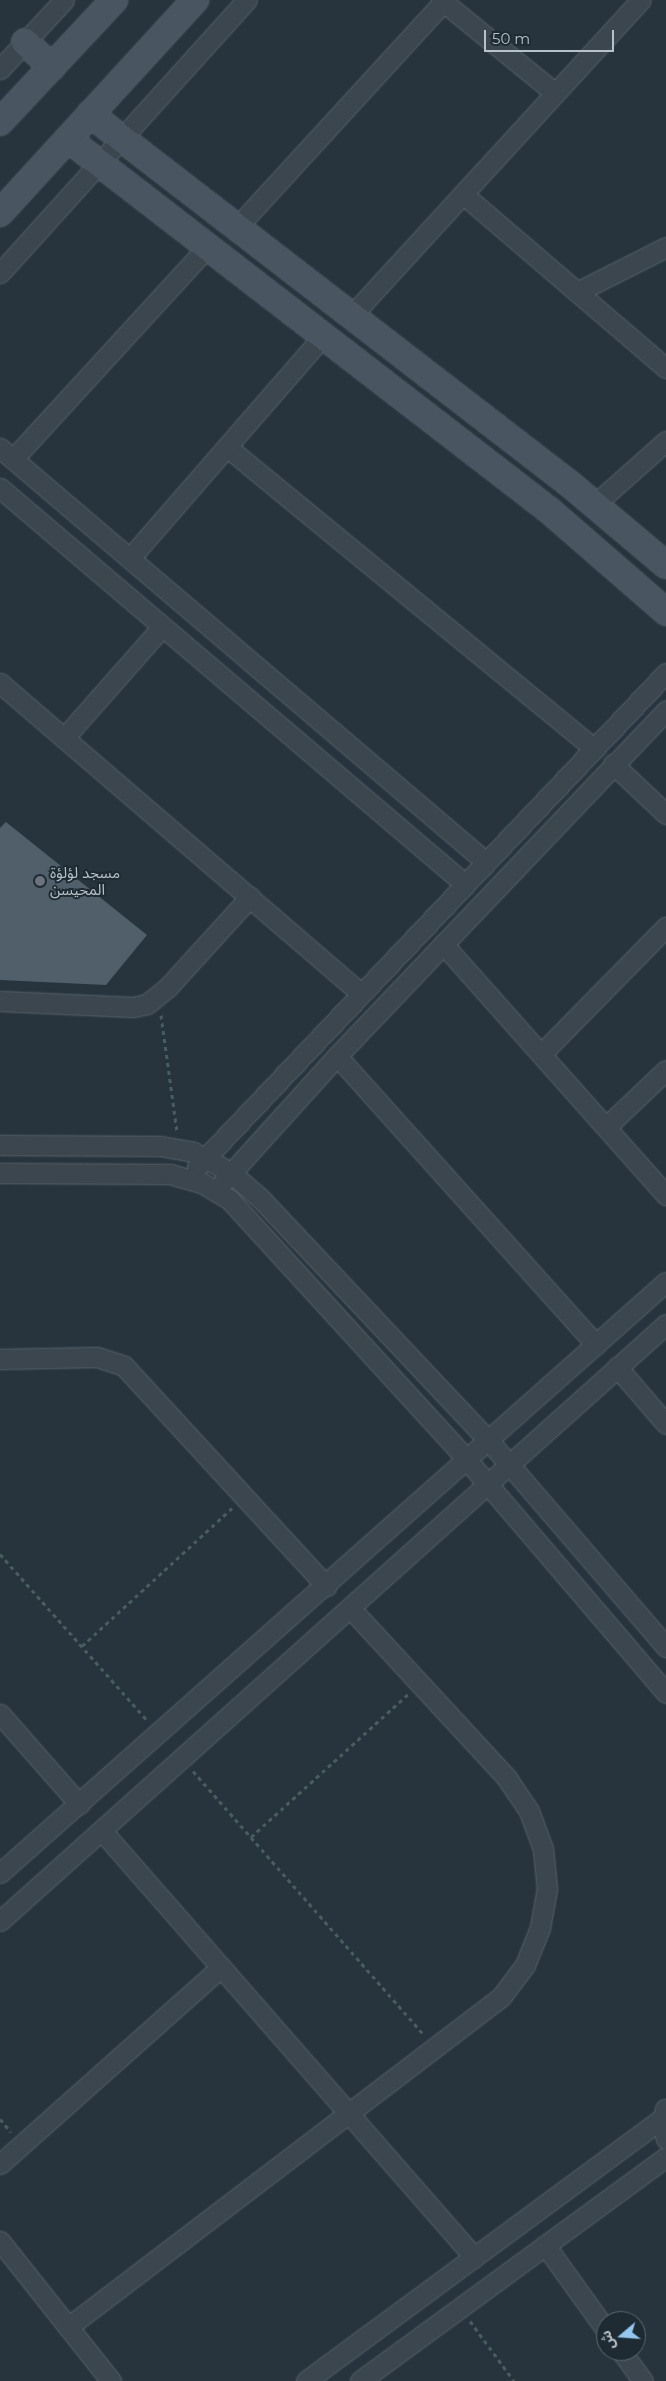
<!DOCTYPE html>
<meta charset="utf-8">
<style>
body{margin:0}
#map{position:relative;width:666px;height:2381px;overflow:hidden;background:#27343e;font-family:Montserrat,"Noto Sans Arabic",sans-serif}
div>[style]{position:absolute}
.building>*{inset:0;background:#505f69}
.path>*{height:3px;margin-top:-1.5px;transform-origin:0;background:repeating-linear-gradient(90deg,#495d5c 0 4px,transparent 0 8px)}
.roads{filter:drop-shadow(0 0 1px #58646c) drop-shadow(0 0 1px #58646c)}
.street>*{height:19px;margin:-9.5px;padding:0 9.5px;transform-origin:9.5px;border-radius:9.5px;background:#3b464e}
.secondary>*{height:26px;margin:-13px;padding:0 13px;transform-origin:13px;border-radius:13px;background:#495661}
.dots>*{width:14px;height:14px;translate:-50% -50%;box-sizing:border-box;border:2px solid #1f2b33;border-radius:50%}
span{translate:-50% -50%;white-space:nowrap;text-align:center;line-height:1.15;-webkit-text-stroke:4px #1f2b33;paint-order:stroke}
.poi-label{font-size:15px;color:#b7c1c9}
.left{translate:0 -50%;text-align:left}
.north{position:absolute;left:596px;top:2311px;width:50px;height:50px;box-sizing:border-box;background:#1f2b33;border:1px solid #5c676f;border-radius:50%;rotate:252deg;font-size:14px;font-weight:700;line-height:20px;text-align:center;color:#b7c1c9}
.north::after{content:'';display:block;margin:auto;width:18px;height:22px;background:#93c7f1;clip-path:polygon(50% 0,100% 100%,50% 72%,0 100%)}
.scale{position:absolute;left:484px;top:30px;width:130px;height:22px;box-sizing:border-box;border:2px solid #b7c1c9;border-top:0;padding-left:6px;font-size:15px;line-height:18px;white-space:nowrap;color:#b7c1c9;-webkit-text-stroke:4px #1f2b33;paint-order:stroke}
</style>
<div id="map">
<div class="building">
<div style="clip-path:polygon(6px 822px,147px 935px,106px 985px,0 980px,0 828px)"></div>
</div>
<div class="path">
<div style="left:161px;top:1015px;width:118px;rotate:82.2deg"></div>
<div style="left:0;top:1554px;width:222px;rotate:48.5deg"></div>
<div style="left:82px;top:1646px;width:204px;rotate:-42.6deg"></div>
<div style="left:193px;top:1771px;width:352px;rotate:48.8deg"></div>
<div style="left:251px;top:1837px;width:212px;rotate:-42.3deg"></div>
<div style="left:0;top:2119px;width:17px;rotate:50deg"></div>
<div style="left:470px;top:2321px;width:74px;rotate:53.7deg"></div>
</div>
<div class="roads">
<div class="street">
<div style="left:441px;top:0;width:147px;rotate:39.2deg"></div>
<div style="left:0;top:69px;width:94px;rotate:-47.2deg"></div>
<div style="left:464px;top:195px;width:266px;rotate:40.6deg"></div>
<div style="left:237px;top:227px;width:305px;rotate:-47.5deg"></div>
<div style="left:0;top:273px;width:368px;rotate:-47.9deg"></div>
<div style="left:577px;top:292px;width:100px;rotate:-26.8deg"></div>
<div style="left:352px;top:315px;width:427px;rotate:-47.5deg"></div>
<div style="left:227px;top:447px;width:475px;rotate:39.4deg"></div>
<div style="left:0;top:448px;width:638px;rotate:40.43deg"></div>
<div style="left:13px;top:459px;width:287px;rotate:-47.5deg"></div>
<div style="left:0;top:488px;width:611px;rotate:40.42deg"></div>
<div style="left:595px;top:504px;width:95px;rotate:-41.6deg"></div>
<div style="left:130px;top:558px;width:294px;rotate:-49deg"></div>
<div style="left:0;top:683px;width:476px;rotate:40.7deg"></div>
<div style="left:64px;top:738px;width:148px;rotate:-48.6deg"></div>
<div style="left:613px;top:764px;width:73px;rotate:43.3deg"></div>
<div style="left:443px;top:944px;width:336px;rotate:48.4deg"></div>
<div style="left:0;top:1001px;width:133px;rotate:2.6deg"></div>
<div style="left:133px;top:1007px;width:14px;rotate:-12deg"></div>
<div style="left:147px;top:1004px;width:27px;rotate:-39deg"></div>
<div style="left:168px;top:987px;width:122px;rotate:-47.7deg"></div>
<div style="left:542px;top:1053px;width:177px;rotate:-45.5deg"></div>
<div style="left:337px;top:1056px;width:388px;rotate:48.1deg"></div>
<div style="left:607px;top:1126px;width:81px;rotate:-43.5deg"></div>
<div style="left:0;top:1145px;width:160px;rotate:0.4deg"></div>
<div style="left:160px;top:1146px;width:34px;rotate:10deg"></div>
<div style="left:193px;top:1152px;width:42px;rotate:28.4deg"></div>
<div style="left:230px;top:1172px;width:40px;rotate:41deg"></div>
<div style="left:260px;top:1198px;width:334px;rotate:46.7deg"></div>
<div style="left:489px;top:1441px;width:272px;rotate:49.3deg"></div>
<div style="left:197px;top:1167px;width:681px;rotate:-46.49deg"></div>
<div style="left:0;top:1173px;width:170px;rotate:0.3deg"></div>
<div style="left:170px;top:1174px;width:33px;rotate:16deg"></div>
<div style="left:202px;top:1183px;width:33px;rotate:31deg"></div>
<div style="left:230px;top:1200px;width:352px;rotate:47.6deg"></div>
<div style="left:467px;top:1460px;width:306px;rotate:49.5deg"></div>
<div style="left:223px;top:1182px;width:170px;rotate:-47.9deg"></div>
<div style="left:337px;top:1056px;width:477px;rotate:-46.4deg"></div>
<div style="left:0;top:1359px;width:97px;rotate:-1.2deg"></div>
<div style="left:97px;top:1357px;width:28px;rotate:18deg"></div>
<div style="left:124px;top:1366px;width:299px;rotate:47.4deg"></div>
<div style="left:617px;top:1367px;width:75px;rotate:49.3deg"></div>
<div style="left:0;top:1714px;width:120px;rotate:48.7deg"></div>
<div style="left:102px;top:1831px;width:566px;rotate:48.87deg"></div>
<div style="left:0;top:1873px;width:890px;rotate:-41.59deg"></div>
<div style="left:0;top:1921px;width:894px;rotate:-41.87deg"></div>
<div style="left:665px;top:2109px;width:16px;rotate:97deg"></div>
<div style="left:663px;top:2125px;width:14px;rotate:78deg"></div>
<div style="left:0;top:2164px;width:296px;rotate:-41.7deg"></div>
<div style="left:0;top:2241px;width:179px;rotate:51.6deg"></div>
<div style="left:545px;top:2245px;width:105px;rotate:54.3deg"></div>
<div style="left:68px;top:2327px;width:544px;rotate:-37.31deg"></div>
<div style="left:501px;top:1997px;width:40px;rotate:-53deg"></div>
<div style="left:525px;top:1965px;width:40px;rotate:-68deg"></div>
<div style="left:540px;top:1928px;width:40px;rotate:-80deg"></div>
<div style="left:547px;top:1889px;width:40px;rotate:-95.7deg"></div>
<div style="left:543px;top:1849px;width:40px;rotate:-110.2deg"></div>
<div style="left:529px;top:1811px;width:40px;rotate:-124deg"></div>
<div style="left:507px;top:1778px;width:231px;rotate:-132.7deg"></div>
<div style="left:621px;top:2351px;width:37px;rotate:54deg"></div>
<div style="left:306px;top:2381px;width:443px;rotate:-36.4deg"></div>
<div style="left:360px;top:2381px;width:379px;rotate:-36.2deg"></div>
</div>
<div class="secondary">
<div style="left:25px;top:42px;width:37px;rotate:43deg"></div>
<div style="left:90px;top:114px;width:607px;rotate:37.64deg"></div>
<div style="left:571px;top:485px;width:124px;rotate:40.1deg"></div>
<div style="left:0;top:122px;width:167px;rotate:-46.9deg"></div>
<div style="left:68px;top:139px;width:609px;rotate:37.66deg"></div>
<div style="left:550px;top:511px;width:154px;rotate:41deg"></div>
<div style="left:0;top:213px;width:289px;rotate:-47.5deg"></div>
</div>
</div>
<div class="dots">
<div style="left:40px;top:881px;background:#6b7280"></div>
</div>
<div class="poi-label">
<span class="left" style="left:50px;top:881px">مسجد لؤلؤة<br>المحيسن</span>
</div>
<div class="north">ش</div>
<div class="scale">50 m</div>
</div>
